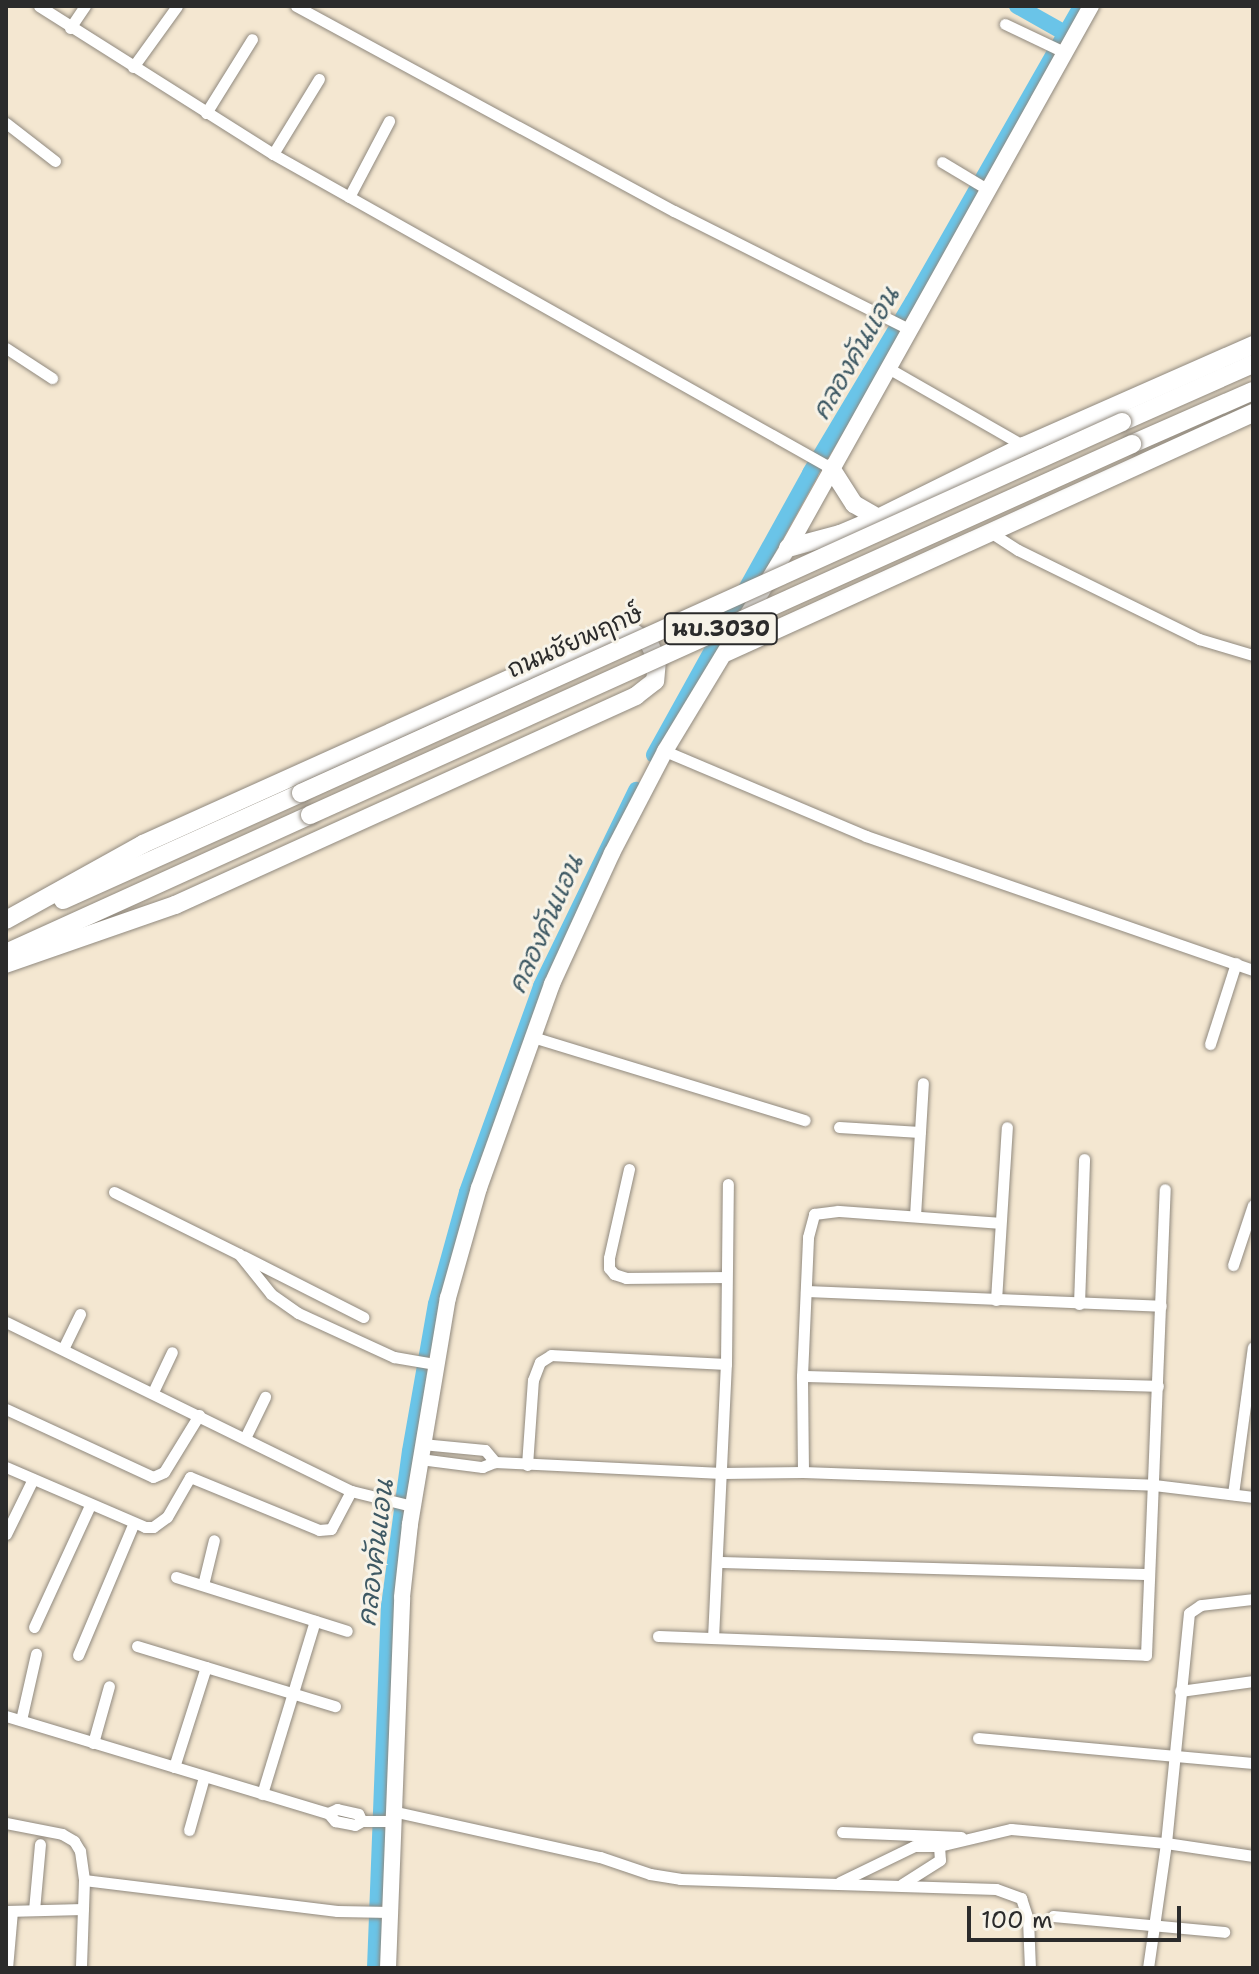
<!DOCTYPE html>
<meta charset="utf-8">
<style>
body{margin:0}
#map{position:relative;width:1259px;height:1974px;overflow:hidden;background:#f4e7d1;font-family:"Shantell Sans","Playpen Sans Thai",sans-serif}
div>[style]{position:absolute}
.canal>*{height:16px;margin:-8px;padding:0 8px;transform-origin:8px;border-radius:8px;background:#6ac4e8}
.roads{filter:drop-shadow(0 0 2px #90897e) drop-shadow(0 0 2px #90897e)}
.street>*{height:11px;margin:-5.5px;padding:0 5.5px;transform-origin:5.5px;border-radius:5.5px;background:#fff}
.secondary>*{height:16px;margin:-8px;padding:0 8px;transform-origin:8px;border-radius:8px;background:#fff}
.primary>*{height:18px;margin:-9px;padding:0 9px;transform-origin:9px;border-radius:9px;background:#fff}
.bridges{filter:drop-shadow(0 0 2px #90897e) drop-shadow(0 0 2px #90897e)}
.primary-bridge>*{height:18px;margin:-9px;padding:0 9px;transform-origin:9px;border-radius:9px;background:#fff}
span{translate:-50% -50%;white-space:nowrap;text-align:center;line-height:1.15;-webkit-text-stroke:6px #f7f3e8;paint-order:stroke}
.shield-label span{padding:2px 6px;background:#f7f3e8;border:2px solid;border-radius:6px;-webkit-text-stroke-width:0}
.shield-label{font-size:22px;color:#2b2b2b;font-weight:700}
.street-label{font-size:24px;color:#2b2b2b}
.water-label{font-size:26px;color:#3e5964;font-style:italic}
.frame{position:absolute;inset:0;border:8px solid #2b2b2b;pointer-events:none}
.scale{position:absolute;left:967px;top:1906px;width:214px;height:36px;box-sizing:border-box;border:4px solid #2b2b2b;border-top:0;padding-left:10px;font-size:24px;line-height:28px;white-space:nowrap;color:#2b2b2b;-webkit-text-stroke:6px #f7f3e8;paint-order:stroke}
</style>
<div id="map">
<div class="canal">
<div style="left:1017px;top:6px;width:55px;rotate:29.4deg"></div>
<div style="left:654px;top:755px;width:322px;rotate:-61deg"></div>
<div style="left:810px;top:473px;width:200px;rotate:-59.1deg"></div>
<div style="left:913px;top:301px;width:339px;rotate:-60.3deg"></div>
<div style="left:375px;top:1968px;width:362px;rotate:-87.8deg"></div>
<div style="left:389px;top:1606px;width:156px;rotate:-82.3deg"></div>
<div style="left:410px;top:1451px;width:149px;rotate:-80deg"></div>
<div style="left:436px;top:1304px;width:116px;rotate:-74.5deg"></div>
<div style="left:467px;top:1192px;width:219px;rotate:-70.2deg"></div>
<div style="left:541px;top:986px;width:218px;rotate:-64.1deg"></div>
</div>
<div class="roads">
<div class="street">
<div style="left:39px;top:6px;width:277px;rotate:32.3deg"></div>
<div style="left:273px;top:154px;width:640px;rotate:29.37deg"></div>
<div style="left:296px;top:6px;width:430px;rotate:28.5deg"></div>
<div style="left:674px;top:211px;width:263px;rotate:26.7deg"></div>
<div style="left:1005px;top:24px;width:65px;rotate:25.4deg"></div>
<div style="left:70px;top:28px;width:27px;rotate:-56deg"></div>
<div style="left:133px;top:67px;width:75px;rotate:-54.2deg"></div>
<div style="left:206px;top:113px;width:87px;rotate:-58.1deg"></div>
<div style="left:6px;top:123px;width:62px;rotate:37.8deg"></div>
<div style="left:273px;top:154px;width:88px;rotate:-58.5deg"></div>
<div style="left:942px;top:162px;width:52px;rotate:31deg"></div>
<div style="left:349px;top:197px;width:86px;rotate:-62.2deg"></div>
<div style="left:6px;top:348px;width:55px;rotate:33.1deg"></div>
<div style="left:888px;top:368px;width:157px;rotate:29.8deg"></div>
<div style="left:990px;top:532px;width:33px;rotate:33deg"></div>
<div style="left:1018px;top:550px;width:202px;rotate:26.2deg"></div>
<div style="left:1199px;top:639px;width:56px;rotate:16.5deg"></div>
<div style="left:665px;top:751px;width:218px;rotate:22.9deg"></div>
<div style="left:866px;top:836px;width:410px;rotate:19.1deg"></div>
<div style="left:533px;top:1037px;width:284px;rotate:17deg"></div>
<div style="left:1210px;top:1044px;width:85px;rotate:-72.2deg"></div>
<div style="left:839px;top:1127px;width:81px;rotate:3.5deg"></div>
<div style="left:629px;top:1169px;width:91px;rotate:102.7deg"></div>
<div style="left:609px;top:1258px;width:10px;rotate:90deg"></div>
<div style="left:609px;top:1268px;width:8px;rotate:50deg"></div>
<div style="left:614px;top:1274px;width:13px;rotate:18deg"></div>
<div style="left:626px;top:1278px;width:99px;rotate:-0.6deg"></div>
<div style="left:114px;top:1192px;width:140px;rotate:26.4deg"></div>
<div style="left:239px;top:1254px;width:51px;rotate:51.3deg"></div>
<div style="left:271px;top:1294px;width:33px;rotate:35deg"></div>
<div style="left:298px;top:1313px;width:106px;rotate:24.6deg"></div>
<div style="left:394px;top:1357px;width:42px;rotate:9.7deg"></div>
<div style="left:915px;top:1216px;width:133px;rotate:-86.6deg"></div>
<div style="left:243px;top:1256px;width:135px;rotate:26.9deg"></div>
<div style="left:1233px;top:1265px;width:63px;rotate:-71.6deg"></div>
<div style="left:806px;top:1291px;width:355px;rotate:2.4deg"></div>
<div style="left:996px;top:1300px;width:173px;rotate:-86.4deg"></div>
<div style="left:1079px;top:1304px;width:145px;rotate:-88deg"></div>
<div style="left:6px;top:1322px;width:384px;rotate:26.1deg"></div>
<div style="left:63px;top:1349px;width:39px;rotate:-64deg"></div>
<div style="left:802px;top:1376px;width:356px;rotate:1.6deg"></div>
<div style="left:153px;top:1392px;width:44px;rotate:-64.6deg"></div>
<div style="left:6px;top:1409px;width:162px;rotate:24.8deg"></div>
<div style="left:153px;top:1477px;width:12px;rotate:-24deg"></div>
<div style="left:164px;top:1472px;width:67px;rotate:-58.4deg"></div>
<div style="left:245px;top:1438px;width:46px;rotate:-64deg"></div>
<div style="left:422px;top:1444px;width:63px;rotate:5.4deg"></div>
<div style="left:485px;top:1450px;width:16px;rotate:50deg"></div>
<div style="left:420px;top:1459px;width:63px;rotate:7.4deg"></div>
<div style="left:482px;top:1467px;width:14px;rotate:-21deg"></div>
<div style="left:495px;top:1462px;width:227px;rotate:2.8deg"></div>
<div style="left:722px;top:1473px;width:81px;rotate:-0.7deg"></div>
<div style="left:803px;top:1472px;width:351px;rotate:2.1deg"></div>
<div style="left:1154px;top:1485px;width:100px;rotate:6.9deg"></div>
<div style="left:527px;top:1465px;width:85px;rotate:-86deg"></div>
<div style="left:533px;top:1380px;width:19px;rotate:-69deg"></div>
<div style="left:540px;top:1362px;width:13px;rotate:-32deg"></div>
<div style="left:551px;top:1355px;width:175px;rotate:2.9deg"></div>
<div style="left:6px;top:1467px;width:151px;rotate:23.3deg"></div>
<div style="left:145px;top:1527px;width:8px"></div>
<div style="left:153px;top:1527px;width:17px;rotate:-36deg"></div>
<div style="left:167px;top:1517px;width:46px;rotate:-60.1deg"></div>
<div style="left:190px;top:1477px;width:139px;rotate:22.3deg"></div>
<div style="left:319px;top:1530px;width:12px;rotate:-5deg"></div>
<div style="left:331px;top:1529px;width:43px;rotate:-62.2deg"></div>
<div style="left:351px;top:1491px;width:63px;rotate:13.8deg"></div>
<div style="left:803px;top:1472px;width:96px;rotate:-90.6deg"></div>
<div style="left:802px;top:1376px;width:139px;rotate:-87.5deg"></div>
<div style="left:808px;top:1237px;width:24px;rotate:-75deg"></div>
<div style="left:814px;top:1214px;width:24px;rotate:-7deg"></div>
<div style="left:838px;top:1211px;width:162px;rotate:4.2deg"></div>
<div style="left:1233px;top:1494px;width:148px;rotate:-82.3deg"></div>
<div style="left:6px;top:1534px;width:61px;rotate:-63.9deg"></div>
<div style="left:718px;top:1562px;width:430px;rotate:1.6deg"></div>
<div style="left:176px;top:1577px;width:179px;rotate:17.5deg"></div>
<div style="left:203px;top:1585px;width:46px;rotate:-76.3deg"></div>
<div style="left:34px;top:1627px;width:134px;rotate:-65.3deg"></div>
<div style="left:658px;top:1636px;width:488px;rotate:2.2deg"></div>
<div style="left:1146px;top:1655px;width:466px;rotate:-87.7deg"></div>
<div style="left:713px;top:1638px;width:274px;rotate:-87.3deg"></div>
<div style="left:726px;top:1364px;width:180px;rotate:-89.4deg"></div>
<div style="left:137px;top:1646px;width:207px;rotate:16.9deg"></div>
<div style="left:78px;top:1655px;width:141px;rotate:-67.1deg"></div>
<div style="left:1180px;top:1691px;width:74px;rotate:-7.8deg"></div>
<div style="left:6px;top:1716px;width:336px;rotate:16.8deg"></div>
<div style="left:328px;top:1813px;width:11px;rotate:49deg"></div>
<div style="left:335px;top:1821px;width:20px;rotate:11deg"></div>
<div style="left:355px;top:1825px;width:8px;rotate:-30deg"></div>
<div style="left:362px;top:1821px;width:29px"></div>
<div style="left:21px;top:1720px;width:68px;rotate:-77.2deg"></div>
<div style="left:978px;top:1738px;width:276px;rotate:5.2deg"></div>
<div style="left:93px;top:1743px;width:59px;rotate:-74.3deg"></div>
<div style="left:174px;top:1767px;width:105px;rotate:-72.3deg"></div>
<div style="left:262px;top:1794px;width:181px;rotate:-73deg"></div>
<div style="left:392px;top:1811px;width:213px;rotate:12.5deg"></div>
<div style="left:600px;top:1857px;width:53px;rotate:18.8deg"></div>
<div style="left:650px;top:1874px;width:30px;rotate:9deg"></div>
<div style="left:680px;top:1879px;width:316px;rotate:1.8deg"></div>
<div style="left:996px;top:1889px;width:27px;rotate:20deg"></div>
<div style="left:1021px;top:1898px;width:22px;rotate:72deg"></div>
<div style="left:1028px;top:1919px;width:49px;rotate:87.7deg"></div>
<div style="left:328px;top:1813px;width:10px;rotate:-24deg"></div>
<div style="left:337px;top:1809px;width:22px;rotate:13deg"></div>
<div style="left:358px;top:1814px;width:8px;rotate:60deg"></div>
<div style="left:6px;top:1823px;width:57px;rotate:11.1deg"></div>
<div style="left:62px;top:1834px;width:14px;rotate:30deg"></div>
<div style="left:74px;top:1841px;width:12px;rotate:59deg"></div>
<div style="left:80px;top:1851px;width:29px;rotate:82deg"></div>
<div style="left:84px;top:1880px;width:88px;rotate:92deg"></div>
<div style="left:189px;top:1830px;width:55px;rotate:-74.2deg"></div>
<div style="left:842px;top:1832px;width:119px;rotate:2.4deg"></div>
<div style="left:939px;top:1846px;width:74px;rotate:-13.3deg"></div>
<div style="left:1011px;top:1829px;width:156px;rotate:5.2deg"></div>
<div style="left:1166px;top:1843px;width:88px;rotate:8.5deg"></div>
<div style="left:84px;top:1880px;width:255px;rotate:7deg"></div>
<div style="left:337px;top:1911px;width:53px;rotate:1.1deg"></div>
<div style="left:840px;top:1882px;width:82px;rotate:-25.9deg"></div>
<div style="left:914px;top:1846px;width:25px"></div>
<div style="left:939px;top:1846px;width:14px;rotate:86deg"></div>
<div style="left:940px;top:1860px;width:45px;rotate:147.7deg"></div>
<div style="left:34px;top:1910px;width:66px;rotate:-84.8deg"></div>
<div style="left:6px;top:1911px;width:77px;rotate:-1.5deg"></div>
<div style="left:1053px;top:1916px;width:172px;rotate:5.3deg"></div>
<div style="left:7px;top:1968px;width:57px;rotate:-85deg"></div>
<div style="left:1148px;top:1968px;width:126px;rotate:-81.8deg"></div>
<div style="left:1166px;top:1843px;width:231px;rotate:-84.3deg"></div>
<div style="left:1189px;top:1613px;width:14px;rotate:-34deg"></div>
<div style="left:1201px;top:1605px;width:52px;rotate:-6.6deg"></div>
</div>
<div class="secondary">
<div style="left:388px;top:1968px;width:371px;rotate:-87.8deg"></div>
<div style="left:402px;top:1597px;width:73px;rotate:-83.7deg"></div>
<div style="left:410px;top:1524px;width:229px;rotate:-80.5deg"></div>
<div style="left:448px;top:1298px;width:114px;rotate:-74.3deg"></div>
<div style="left:479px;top:1188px;width:217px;rotate:-70.3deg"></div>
<div style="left:552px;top:984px;width:144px;rotate:-65.4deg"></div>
<div style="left:612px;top:853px;width:115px;rotate:-62.5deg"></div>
<div style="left:665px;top:751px;width:237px;rotate:-58.8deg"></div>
<div style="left:788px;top:548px;width:621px;rotate:-60.79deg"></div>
</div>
<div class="primary">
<div style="left:1122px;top:422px;width:143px;rotate:-23.9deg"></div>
<div style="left:1132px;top:444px;width:132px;rotate:-23.7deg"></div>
<div style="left:831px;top:468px;width:43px;rotate:57.4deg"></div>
<div style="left:854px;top:504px;width:28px;rotate:30deg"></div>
<div style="left:788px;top:548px;width:54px;rotate:-15.1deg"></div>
<div style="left:840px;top:534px;width:41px;rotate:-22.8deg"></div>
<div style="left:878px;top:518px;width:163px;rotate:-26.3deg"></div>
<div style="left:1024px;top:446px;width:250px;rotate:-23.8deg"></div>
<div style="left:727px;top:652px;width:578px;rotate:-24.44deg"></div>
<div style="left:63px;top:900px;width:261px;rotate:-24.2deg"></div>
<div style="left:6px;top:920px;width:157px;rotate:-29deg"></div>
<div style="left:143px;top:844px;width:511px;rotate:-24.26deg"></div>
<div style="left:609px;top:634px;width:25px;rotate:-2deg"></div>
<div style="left:634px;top:633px;width:18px;rotate:34deg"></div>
<div style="left:649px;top:643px;width:19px;rotate:65deg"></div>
<div style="left:657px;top:660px;width:21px;rotate:95deg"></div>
<div style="left:655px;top:681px;width:24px;rotate:142deg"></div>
<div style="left:636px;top:696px;width:506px;rotate:155.61deg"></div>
<div style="left:175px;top:905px;width:179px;rotate:160.8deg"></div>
<div style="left:6px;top:953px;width:334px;rotate:-24.4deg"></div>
</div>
</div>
<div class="bridges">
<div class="primary-bridge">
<div style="left:301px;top:793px;width:901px;rotate:-24.32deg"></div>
<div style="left:310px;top:815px;width:902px;rotate:-24.29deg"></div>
</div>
</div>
<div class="shield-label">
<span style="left:721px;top:629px">นบ.3030</span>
</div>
<div class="street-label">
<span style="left:575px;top:642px;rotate:-24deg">ถนนชัยพฤกษ์</span>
</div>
<div class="water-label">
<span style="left:855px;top:353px;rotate:-60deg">คลองคันแอน</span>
<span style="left:545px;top:924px;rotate:-66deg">คลองคันแอน</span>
<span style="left:375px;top:1553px;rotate:-83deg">คลองคันแอน</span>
</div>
<div class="frame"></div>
<div class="scale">100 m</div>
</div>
